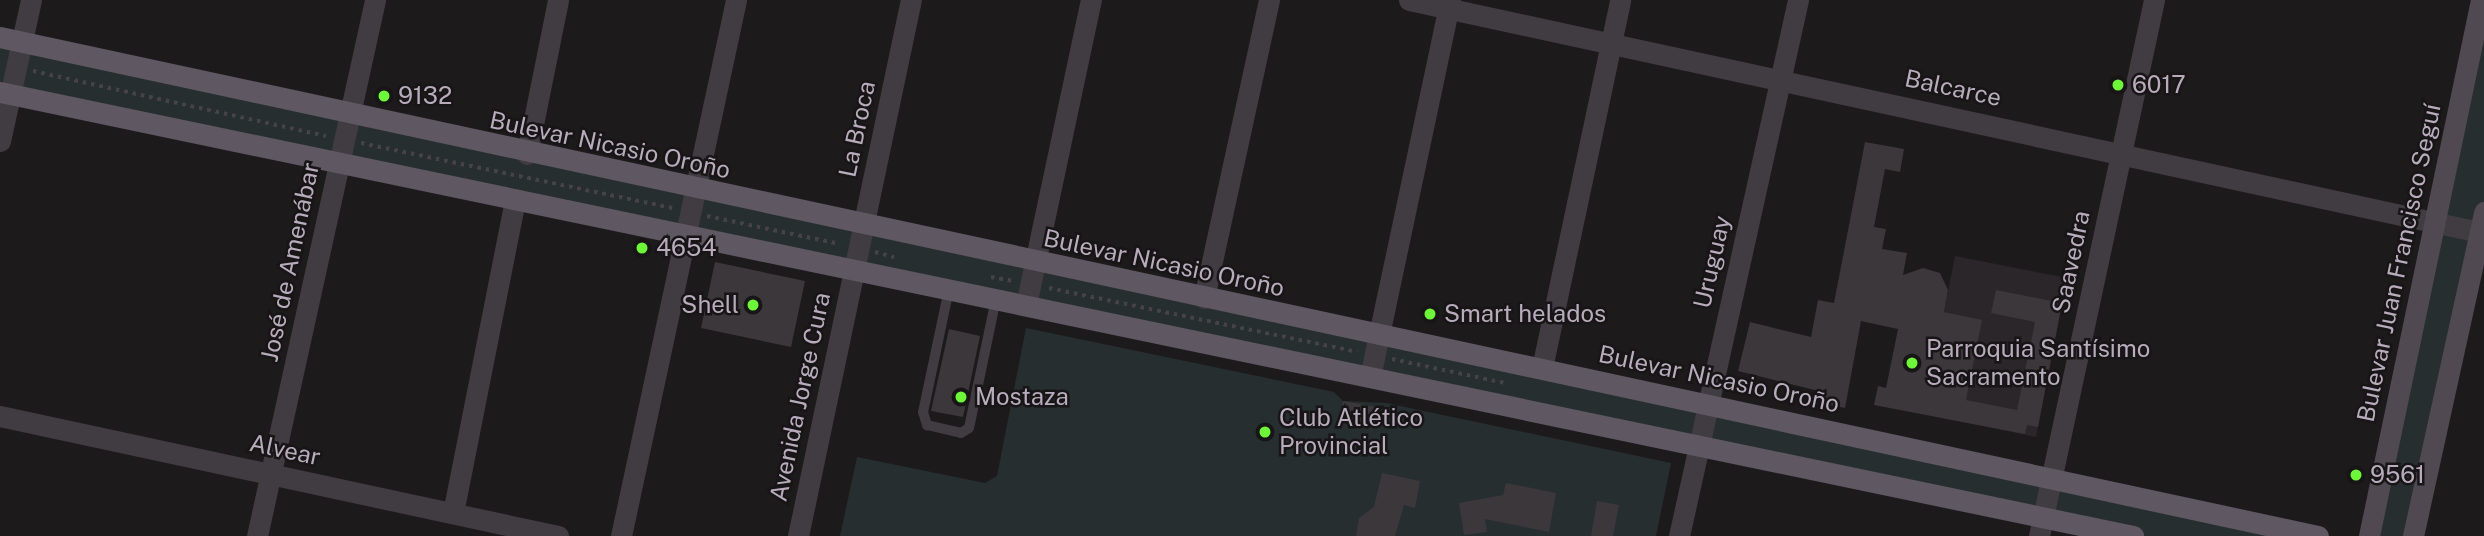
<!DOCTYPE html>
<meta charset="utf-8">
<style>
body{margin:0}
#map{position:relative;width:2484px;height:536px;overflow:hidden;background:#1d1a1c;font-family:"Public Sans",sans-serif}
div>[style]{position:absolute}
.built>*{inset:0;background:#2a2629}
.green>*{inset:0;background:#262e30}
.building>*{inset:0;background:#3b373b}
.path>*{height:3.5px;margin-top:-1.75px;transform-origin:0;background:repeating-linear-gradient(90deg,#474149 0 3.5px,transparent 0 8.5px)}
.service>*{height:10px;margin:-5px;padding:0 5px;transform-origin:5px;border-radius:5px;background:#413b42}
.minor>*{height:21px;margin:-10.5px;padding:0 10.5px;transform-origin:10.5px;border-radius:10.5px;background:#413b42}
.tertiary>*{height:21px;margin:-10.5px;padding:0 10.5px;transform-origin:10.5px;border-radius:10.5px;background:#413b42}
.secondary>*{height:21px;margin:-10.5px;padding:0 10.5px;transform-origin:10.5px;border-radius:10.5px;background:#504952}
.primary>*{height:21px;margin:-10.5px;padding:0 10.5px;transform-origin:10.5px;border-radius:10.5px;background:#5f5761}
.dots>*{width:19px;height:19px;translate:-50% -50%;box-sizing:border-box;border:4px solid #181517;border-radius:50%}
span{translate:-50% -50%;white-space:nowrap;text-align:center;line-height:1.15;-webkit-text-stroke:5px #181517;paint-order:stroke}
.poi-label{font-size:24px;color:#b8acbc}
.left{translate:0 -50%;text-align:left}
.right{translate:-100% -50%;text-align:right}
.street-label{font-size:24px;color:#b8acbc}
</style>
<div id="map">
<div class="built">
<div style="clip-path:polygon(1955px 256px,2067px 278px,2036px 437px,1932px 416px,1947px 337px,1966px 317px,1944px 312px)"></div>
</div>
<div class="green">
<div style="clip-path:polygon(2484px 0,2484px 212px,2413px 536px,2369px 536px)"></div>
<div style="clip-path:polygon(0 37px,2318px 536px,2133px 536px,0 92px)"></div>
<div style="clip-path:polygon(1026px 328px,1334px 392px,1343px 401px,1386px 403px,1671px 463px,1656px 536px,840px 536px,857px 457px,985px 483px,997px 476px)"></div>
</div>
<div class="building">
<div style="clip-path:polygon(1865px 142px,1904px 149px,1900px 172px,1885px 169px,1874px 227px,1886px 229px,1882px 249px,1907px 253px,1903px 275px,1923px 268px,1940px 273px,1948px 290px,1944px 312px,1982px 320px,1966px 400px,2017px 410px,2035px 322px,1991px 313px,1996px 290px,2062px 303px,2038px 427px,2027px 425px,2025px 434px,1874px 405px,1878px 386px,1886px 388px,1898px 329px,1861px 321px,1845px 408px,1821px 403px,1823px 392px,1738px 371px,1750px 322px,1811px 337px,1818px 300px,1834px 303px)"></div>
<div style="clip-path:polygon(715px 262px,805px 281px,791px 347px,701px 328px)"></div>
<div style="clip-path:polygon(949px 329px,980px 336px,963px 417px,931px 411px)"></div>
<div style="clip-path:polygon(1343px 401px,1376px 407px,1372px 426px,1339px 419px)"></div>
<div style="clip-path:polygon(1382px 473px,1420px 481px,1415px 508px,1404px 505px,1395px 536px,1356px 536px,1359px 518px,1374px 507px)"></div>
<div style="clip-path:polygon(1506px 483px,1556px 493px,1549px 532px,1485px 519px,1487px 532px,1464px 535px,1459px 503px,1503px 495px)"></div>
<div style="clip-path:polygon(1597px 501px,1619px 505px,1613px 536px,1591px 536px)"></div>
</div>
<div class="path">
<div style="left:33px;top:71px;width:300px;rotate:12.5deg"></div>
<div style="left:361px;top:143px;width:318px;rotate:11.8deg"></div>
<div style="left:707px;top:216px;width:136px;rotate:11.9deg"></div>
<div style="left:875px;top:252px;width:20px;rotate:15deg"></div>
<div style="left:991px;top:277px;width:23px;rotate:10deg"></div>
<div style="left:1049px;top:288px;width:315px;rotate:11.7deg"></div>
<div style="left:1392px;top:359px;width:116px;rotate:12deg"></div>
</div>
<div class="service">
<div style="left:949px;top:289px;width:126px;rotate:101.9deg"></div>
<div style="left:923px;top:412px;width:14px;rotate:73deg"></div>
<div style="left:927px;top:425px;width:35px;rotate:13deg"></div>
<div style="left:961px;top:433px;width:9px;rotate:-32deg"></div>
<div style="left:969px;top:428px;width:132px;rotate:-78.2deg"></div>
</div>
<div class="minor">
<div style="left:1409px;top:0;width:1100px;rotate:12.23deg"></div>
<div style="left:0;top:141px;width:144px;rotate:-77.6deg"></div>
<div style="left:527px;top:154px;width:157px;rotate:-78.6deg"></div>
<div style="left:863px;top:227px;width:232px;rotate:-78.1deg"></div>
<div style="left:1204px;top:298px;width:305px;rotate:-77.7deg"></div>
<div style="left:1026px;top:305px;width:312px;rotate:-78deg"></div>
<div style="left:1542px;top:368px;width:376px;rotate:-78deg"></div>
<div style="left:1370px;top:377px;width:385px;rotate:-78deg"></div>
<div style="left:0;top:416px;width:571px;rotate:12.14deg"></div>
<div style="left:453px;top:513px;width:320px;rotate:-78.8deg"></div>
<div style="left:257px;top:536px;width:549px;rotate:-77.58deg"></div>
<div style="left:621px;top:536px;width:548px;rotate:-77.89deg"></div>
<div style="left:1679px;top:536px;width:549px;rotate:-77.48deg"></div>
<div style="left:2039px;top:536px;width:548px;rotate:-77.89deg"></div>
</div>
<div class="tertiary">
<div style="left:798px;top:536px;width:316px;rotate:-78.1deg"></div>
</div>
<div class="secondary">
<div style="left:2369px;top:536px;width:548px;rotate:-78.2deg"></div>
<div style="left:2413px;top:536px;width:332px;rotate:-77.6deg"></div>
</div>
<div class="primary">
<div style="left:0;top:37px;width:2371px;rotate:12.15deg"></div>
<div style="left:0;top:92px;width:2179px;rotate:11.76deg"></div>
</div>
<div class="dots">
<div style="left:2118px;top:85px;background:#6ef639"></div>
<div style="left:384px;top:96px;background:#6ef639"></div>
<div style="left:642px;top:248px;background:#6ef639"></div>
<div style="left:753px;top:305px;background:#6ef639"></div>
<div style="left:1430px;top:314px;background:#6ef639"></div>
<div style="left:1912px;top:363px;background:#6ef639"></div>
<div style="left:961px;top:397px;background:#6ef639"></div>
<div style="left:1265px;top:432px;background:#6ef639"></div>
<div style="left:2356px;top:475px;background:#6ef639"></div>
</div>
<div class="poi-label">
<span class="left" style="left:2132px;top:85px">6017</span>
<span class="left" style="left:398px;top:96px">9132</span>
<span class="left" style="left:656px;top:248px">4654</span>
<span class="right" style="left:739px;top:305px">Shell</span>
<span class="left" style="left:1444px;top:314px">Smart helados</span>
<span class="left" style="left:1926px;top:363px">Parroquia Santísimo<br>Sacramento</span>
<span class="left" style="left:975px;top:397px">Mostaza</span>
<span class="left" style="left:1279px;top:432px">Club Atlético<br>Provincial</span>
<span class="left" style="left:2370px;top:475px">9561</span>
</div>
<div class="street-label">
<span style="left:1953px;top:88px;rotate:12deg">Balcarce</span>
<span style="left:857px;top:129px;rotate:-78deg">La Broca</span>
<span style="left:610px;top:145px;rotate:12deg">Bulevar Nicasio Oroño</span>
<span style="left:290px;top:262px;rotate:-78deg">José de Amenábar</span>
<span style="left:1712px;top:262px;rotate:-77deg">Uruguay</span>
<span style="left:2071px;top:262px;rotate:-78deg">Saavedra</span>
<span style="left:1164px;top:263px;rotate:12deg">Bulevar Nicasio Oroño</span>
<span style="left:2399px;top:263px;rotate:-78deg">Bulevar Juan Francisco Seguí</span>
<span style="left:1719px;top:379px;rotate:12deg">Bulevar Nicasio Oroño</span>
<span style="left:800px;top:397px;rotate:-78deg">Avenida Jorge Cura</span>
<span style="left:285px;top:450px;rotate:12deg">Alvear</span>
</div>
</div>
